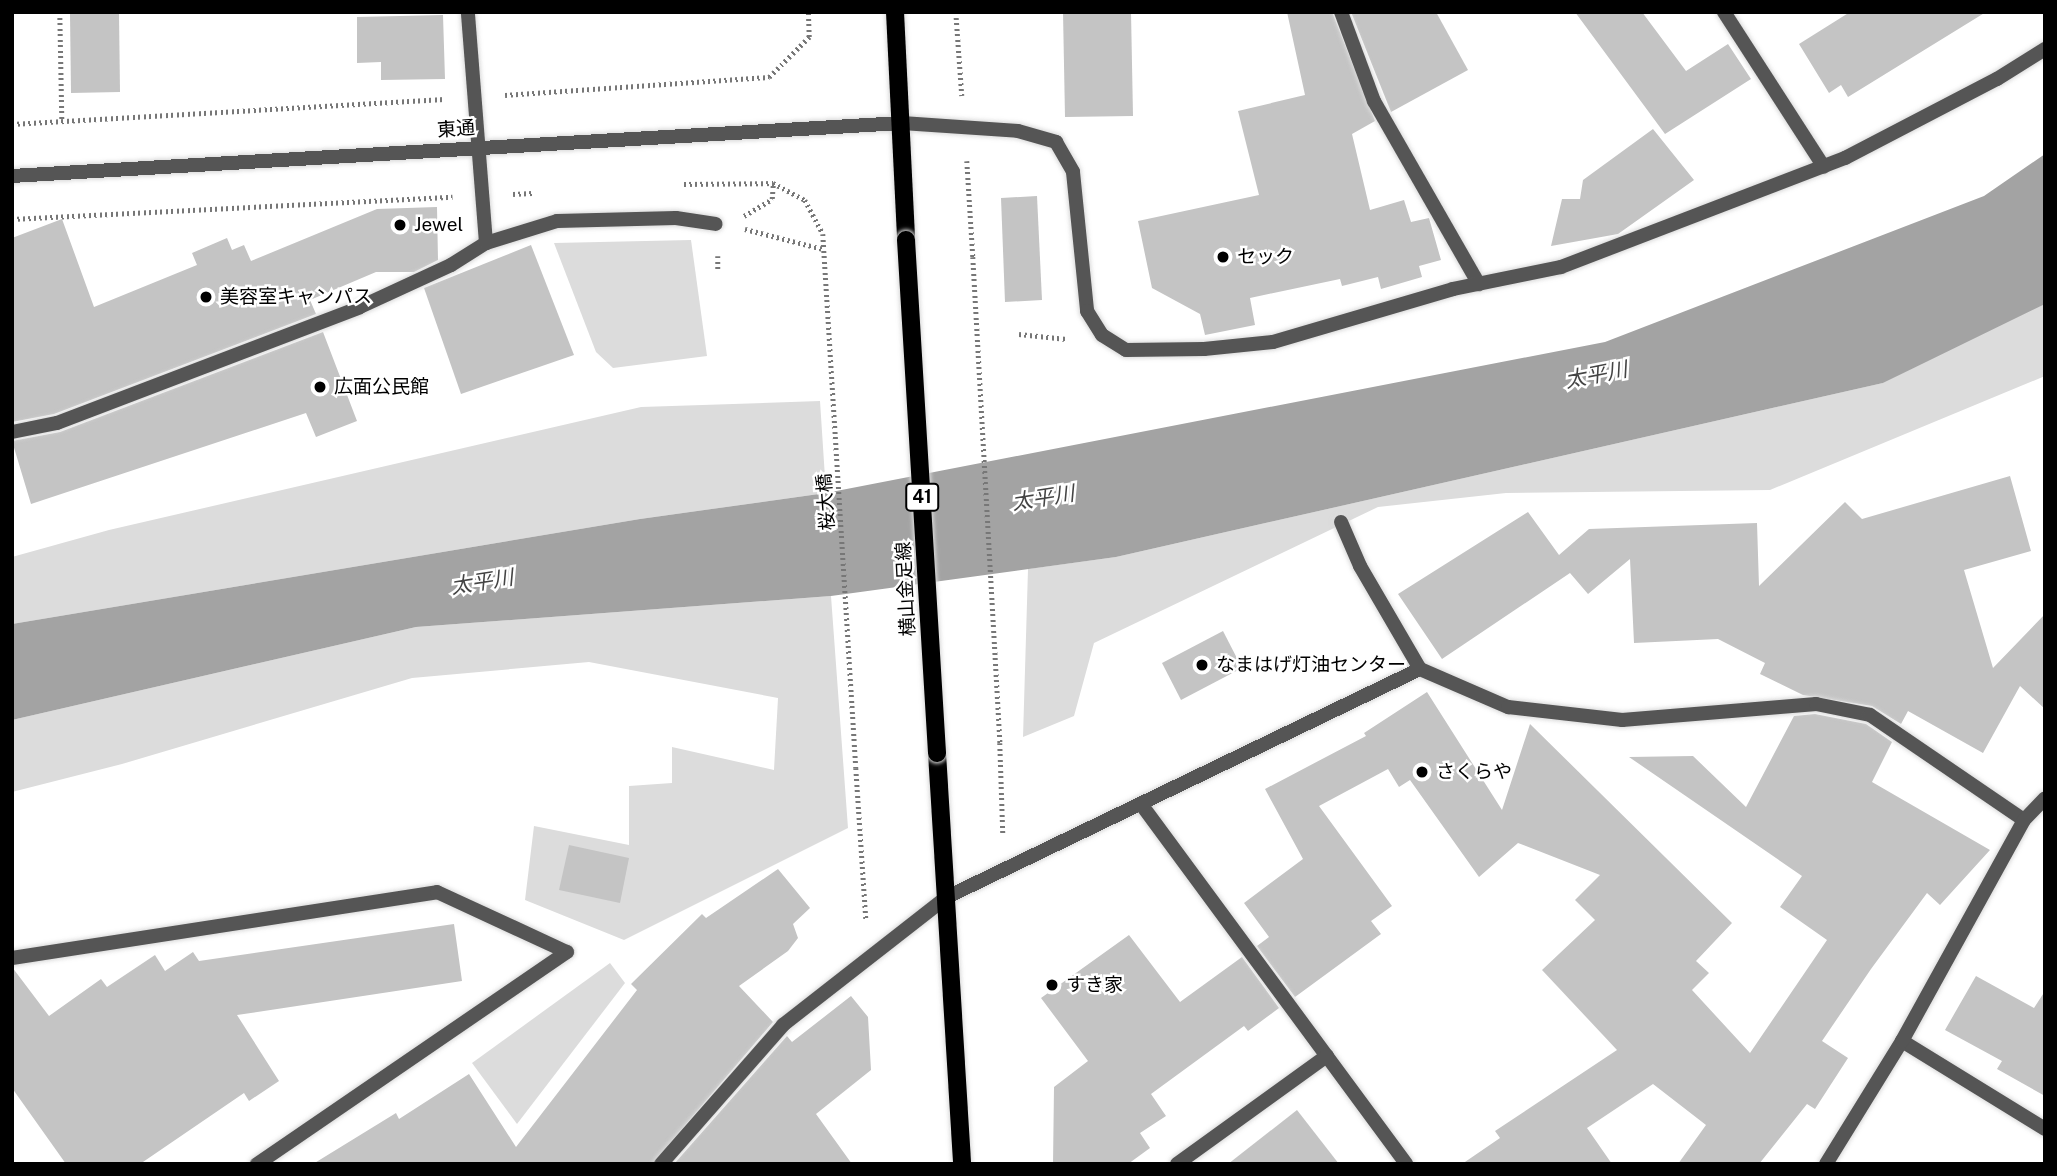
<!DOCTYPE html>
<meta charset="utf-8">
<style>
body{margin:0}
#map{position:relative;width:2057px;height:1176px;overflow:hidden;background:#fff;font-family:"Public Sans","Noto Sans JP",sans-serif}
div>[style]{position:absolute}
.green>*{inset:0;background:#dcdcdc}
.water>*{inset:0;background:#a3a3a3}
.building>*{inset:0;background:#c4c4c4}
.path>*{height:4.5px;margin-top:-2.25px;transform-origin:0;background:repeating-linear-gradient(90deg,#777 0 2px,transparent 0 5.5px)}
.roads{filter:drop-shadow(0 0 2px #dbdbdb) drop-shadow(0 0 2px #dbdbdb)}
.minor>*{height:14px;margin:-7px;padding:0 7px;transform-origin:7px;border-radius:7px;background:#555}
.tertiary>*{height:14px;margin:-7px;padding:0 7px;transform-origin:7px;border-radius:7px;background:#555}
.primary>*{height:18px;margin:-9px;padding:0 9px;transform-origin:9px;border-radius:9px;background:#000}
.path-bridge>*{height:4.5px;margin-top:-2.25px;transform-origin:0;background:repeating-linear-gradient(90deg,#777 0 2px,transparent 0 5.5px)}
.bridges{filter:drop-shadow(0 0 2px #dbdbdb) drop-shadow(0 0 2px #dbdbdb)}
.primary-bridge>*{height:18px;margin:-9px;padding:0 9px;transform-origin:9px;border-radius:9px;background:#000}
.dots>*{width:19px;height:19px;translate:-50% -50%;box-sizing:border-box;border:4px solid #fff;border-radius:50%}
span{translate:-50% -50%;white-space:nowrap;text-align:center;line-height:1.15;-webkit-text-stroke:5px #fff;paint-order:stroke}
.shield-label span{padding:2px 5px;background:#fff;border:2px solid;border-radius:5px;-webkit-text-stroke-width:0}
.shield-label{font-size:18px;color:#000;font-weight:700}
.street-label{font-size:19px;color:#000}
.poi-label{font-size:19px;color:#000}
.left{translate:0 -50%;text-align:left}
.water-label{font-size:21px;color:#444;font-style:italic}
.frame{position:absolute;inset:0;border:14px solid #000;pointer-events:none}
</style>
<div id="map">
<div class="green">
<div style="clip-path:polygon(691px 240px,707px 356px,613px 368px,596px 352px,554px 243px)"></div>
<div style="clip-path:polygon(2045px 301px,2045px 376px,1770px 490px,1506px 493px,1378px 507px,1094px 643px,1074px 716px,1023px 737px,1028px 569px,1116px 557px,1883px 383px)"></div>
<div style="clip-path:polygon(820px 401px,826px 493px,640px 519px,12px 624px,12px 557px,109px 530px,641px 407px)"></div>
<div style="clip-path:polygon(831px 596px,848px 828px,624px 940px,525px 900px,534px 826px,629px 845px,629px 786px,672px 783px,672px 747px,774px 770px,778px 698px,589px 662px,412px 678px,122px 764px,12px 792px,12px 720px,416px 627px)"></div>
<div style="clip-path:polygon(610px 963px,625px 983px,517px 1124px,472px 1063px)"></div>
</div>
<div class="water">
<div style="clip-path:polygon(2045px 154px,2045px 304px,1883px 383px,1116px 557px,831px 596px,416px 627px,12px 720px,12px 624px,640px 519px,826px 493px,1605px 342px,1984px 196px)"></div>
</div>
<div class="building">
<div style="clip-path:polygon(1063px 12px,1131px 12px,1133px 116px,1065px 117px)"></div>
<div style="clip-path:polygon(1287px 12px,1332px 12px,1375px 121px,1352px 134px,1370px 210px,1404px 200px,1411px 222px,1429px 218px,1441px 260px,1419px 266px,1422px 277px,1381px 289px,1378px 277px,1342px 286px,1340px 279px,1250px 298px,1255px 325px,1205px 335px,1200px 314px,1152px 288px,1138px 221px,1259px 195px,1238px 111px,1305px 95px)"></div>
<div style="clip-path:polygon(1351px 12px,1436px 12px,1468px 70px,1391px 112px)"></div>
<div style="clip-path:polygon(1575px 12px,1642px 12px,1686px 71px,1728px 44px,1751px 79px,1665px 134px)"></div>
<div style="clip-path:polygon(1850px 12px,1986px 12px,1848px 97px,1841px 85px,1829px 93px,1799px 44px)"></div>
<div style="clip-path:polygon(119px 13px,120px 92px,71px 93px,70px 14px)"></div>
<div style="clip-path:polygon(443px 15px,445px 79px,381px 80px,381px 62px,357px 63px,357px 17px)"></div>
<div style="clip-path:polygon(1653px 129px,1694px 180px,1618px 234px,1551px 246px,1562px 199px,1580px 199px,1583px 180px)"></div>
<div style="clip-path:polygon(1037px 196px,1042px 300px,1005px 302px,1001px 198px)"></div>
<div style="clip-path:polygon(437px 207px,438px 260px,414px 272px,376px 272px,310px 300px,316px 314px,54px 414px,12px 422px,12px 238px,62px 219px,94px 307px,197px 265px,192px 253px,227px 238px,232px 250px,244px 245px,251px 261px,377px 209px)"></div>
<div style="clip-path:polygon(531px 245px,574px 355px,461px 394px,424px 288px)"></div>
<div style="clip-path:polygon(323px 332px,357px 421px,316px 437px,306px 413px,31px 504px,12px 441px,60px 432px)"></div>
<div style="clip-path:polygon(2010px 476px,2031px 551px,1964px 570px,1993px 668px,2045px 614px,2045px 709px,2020px 686px,1983px 753px,1908px 711px,1901px 724px,1872px 706px,1803px 695px,1760px 674px,1765px 663px,1718px 639px,1634px 643px,1630px 559px,1588px 594px,1570px 573px,1442px 659px,1398px 594px,1528px 512px,1559px 555px,1589px 529px,1757px 523px,1759px 586px,1845px 502px,1862px 519px)"></div>
<div style="clip-path:polygon(1223px 631px,1242px 668px,1181px 700px,1162px 663px)"></div>
<div style="clip-path:polygon(1427px 692px,1502px 810px,1530px 724px,1732px 923px,1696px 961px,1709px 973px,1692px 990px,1750px 1053px,1827px 940px,1780px 907px,1802px 876px,1629px 757px,1693px 756px,1746px 807px,1794px 716px,1815px 714px,1866px 724px,1892px 742px,1872px 782px,1990px 850px,1940px 905px,1927px 893px,1871px 969px,1822px 1041px,1848px 1058px,1815px 1109px,1807px 1104px,1759px 1164px,1678px 1164px,1706px 1125px,1653px 1084px,1587px 1128px,1612px 1164px,1462px 1164px,1500px 1138px,1495px 1131px,1617px 1050px,1542px 970px,1595px 920px,1575px 900px,1600px 875px,1518px 843px,1479px 877px,1410px 780px,1399px 787px,1388px 769px,1319px 806px,1392px 906px,1371px 921px,1381px 934px,1295px 997px,1257px 946px,1269px 937px,1244px 903px,1303px 859px,1265px 789px,1366px 736px,1364px 733px)"></div>
<div style="clip-path:polygon(569px 845px,629px 858px,620px 903px,559px 890px)"></div>
<div style="clip-path:polygon(778px 869px,810px 908px,793px 924px,798px 938px,788px 951px,739px 986px,773px 1022px,652px 1164px,313px 1164px,396px 1113px,399px 1119px,469px 1074px,516px 1147px,637px 990px,631px 984px,702px 914px,706px 918px)"></div>
<div style="clip-path:polygon(454px 924px,462px 981px,237px 1015px,279px 1081px,249px 1101px,244px 1093px,140px 1164px,66px 1164px,12px 1088px,12px 967px,49px 1016px,101px 979px,107px 987px,155px 955px,165px 971px,193px 952px,199px 961px)"></div>
<div style="clip-path:polygon(1129px 935px,1180px 1002px,1242px 957px,1279px 1008px,1248px 1031px,1244px 1026px,1151px 1094px,1166px 1116px,1140px 1133px,1150px 1148px,1128px 1164px,1053px 1164px,1054px 1087px,1088px 1061px,1041px 998px)"></div>
<div style="clip-path:polygon(1976px 976px,2034px 1008px,2045px 991px,2045px 1096px,1997px 1069px,2002px 1061px,1945px 1030px)"></div>
<div style="clip-path:polygon(851px 996px,868px 1017px,871px 1070px,816px 1114px,852px 1164px,674px 1164px,787px 1036px,792px 1042px)"></div>
<div style="clip-path:polygon(1297px 1110px,1339px 1164px,1228px 1164px)"></div>
</div>
<div class="path">
<div style="left:60px;top:12px;width:109px;rotate:88.9deg"></div>
<div style="left:956px;top:12px;width:84px;rotate:85.9deg"></div>
<div style="left:505px;top:95px;width:265px;rotate:-3.9deg"></div>
<div style="left:769px;top:77px;width:57px;rotate:-45deg"></div>
<div style="left:809px;top:37px;width:25px;rotate:-92deg"></div>
<div style="left:12px;top:124px;width:433px;rotate:-3.3deg"></div>
<div style="left:967px;top:161px;width:96px;rotate:86.4deg"></div>
<div style="left:684px;top:184px;width:89px;rotate:-0.6deg"></div>
<div style="left:773px;top:183px;width:36px;rotate:28deg"></div>
<div style="left:805px;top:200px;width:38px;rotate:62deg"></div>
<div style="left:513px;top:194px;width:19px;rotate:-3deg"></div>
<div style="left:744px;top:216px;width:33px;rotate:-31deg"></div>
<div style="left:772px;top:199px;width:15px;rotate:-86deg"></div>
<div style="left:12px;top:219px;width:441px;rotate:-2.9deg"></div>
<div style="left:745px;top:229px;width:81px;rotate:14.4deg"></div>
<div style="left:718px;top:256px;width:16px;rotate:90deg"></div>
<div style="left:1019px;top:334px;width:48px;rotate:5.9deg"></div>
<div style="left:1000px;top:743px;width:91px;rotate:88.1deg"></div>
<div style="left:856px;top:768px;width:152px;rotate:86.2deg"></div>
</div>
<div class="roads">
<div class="minor">
<div style="left:1341px;top:12px;width:95px;rotate:69.7deg"></div>
<div style="left:1374px;top:101px;width:211px;rotate:60.2deg"></div>
<div style="left:1724px;top:12px;width:184px;rotate:57.2deg"></div>
<div style="left:902px;top:123px;width:116px;rotate:3.9deg"></div>
<div style="left:1018px;top:131px;width:40px;rotate:16deg"></div>
<div style="left:1056px;top:142px;width:34px;rotate:60deg"></div>
<div style="left:1073px;top:172px;width:140px;rotate:84.2deg"></div>
<div style="left:1087px;top:311px;width:28px;rotate:58deg"></div>
<div style="left:1102px;top:335px;width:28px;rotate:32deg"></div>
<div style="left:1126px;top:350px;width:78px;rotate:-0.7deg"></div>
<div style="left:1204px;top:349px;width:69px;rotate:-5.8deg"></div>
<div style="left:1273px;top:342px;width:188px;rotate:-16.4deg"></div>
<div style="left:1453px;top:289px;width:110px;rotate:-11.5deg"></div>
<div style="left:1561px;top:267px;width:304px;rotate:-21deg"></div>
<div style="left:1845px;top:158px;width:171px;rotate:-27.5deg"></div>
<div style="left:1997px;top:79px;width:57px;rotate:-32deg"></div>
<div style="left:486px;top:243px;width:74px;rotate:-17.2deg"></div>
<div style="left:557px;top:221px;width:119px;rotate:-1.4deg"></div>
<div style="left:676px;top:218px;width:40px;rotate:8.5deg"></div>
<div style="left:12px;top:432px;width:46px;rotate:-11.3deg"></div>
<div style="left:57px;top:423px;width:324px;rotate:-20.9deg"></div>
<div style="left:360px;top:307px;width:100px;rotate:-24.8deg"></div>
<div style="left:451px;top:265px;width:41px;rotate:-32.2deg"></div>
<div style="left:486px;top:243px;width:232px;rotate:-94.5deg"></div>
<div style="left:1341px;top:522px;width:48px;rotate:66.6deg"></div>
<div style="left:1360px;top:566px;width:119px;rotate:59.8deg"></div>
<div style="left:1420px;top:669px;width:96px;rotate:23.4deg"></div>
<div style="left:1508px;top:707px;width:115px;rotate:6.5deg"></div>
<div style="left:1622px;top:720px;width:195px;rotate:-4.7deg"></div>
<div style="left:1816px;top:704px;width:55px;rotate:11.5deg"></div>
<div style="left:1870px;top:715px;width:186px;rotate:34.3deg"></div>
<div style="left:1141px;top:804px;width:447px;rotate:53.6deg"></div>
<div style="left:12px;top:958px;width:430px;rotate:-8.8deg"></div>
<div style="left:437px;top:892px;width:143px;rotate:24.8deg"></div>
<div style="left:567px;top:952px;width:376px;rotate:145.6deg"></div>
<div style="left:1902px;top:1041px;width:168px;rotate:31.6deg"></div>
<div style="left:661px;top:1164px;width:185px;rotate:-48.7deg"></div>
<div style="left:783px;top:1025px;width:208px;rotate:-38deg"></div>
<div style="left:947px;top:897px;width:525px;rotate:-25.74deg"></div>
<div style="left:1177px;top:1164px;width:185px;rotate:-35.8deg"></div>
</div>
<div class="tertiary">
<div style="left:12px;top:176px;width:892px;rotate:-3.41deg"></div>
<div style="left:1826px;top:1164px;width:145px;rotate:-58.3deg"></div>
<div style="left:1902px;top:1041px;width:252px;rotate:-61.1deg"></div>
<div style="left:2024px;top:820px;width:30px;rotate:-46deg"></div>
</div>
<div class="primary">
<div style="left:895px;top:12px;width:228px;rotate:87.2deg"></div>
<div style="left:937px;top:753px;width:412px;rotate:86.5deg"></div>
</div>
</div>
<div class="path-bridge">
<div style="left:823px;top:234px;width:535px;rotate:86.46deg"></div>
<div style="left:973px;top:257px;width:487px;rotate:86.8deg"></div>
</div>
<div class="bridges">
<div class="primary-bridge">
<div style="left:906px;top:240px;width:514px;rotate:86.54deg"></div>
</div>
</div>
<div class="dots">
<div style="left:400px;top:225px;background:#000"></div>
<div style="left:1223px;top:257px;background:#000"></div>
<div style="left:206px;top:297px;background:#000"></div>
<div style="left:320px;top:387px;background:#000"></div>
<div style="left:1202px;top:665px;background:#000"></div>
<div style="left:1422px;top:772px;background:#000"></div>
<div style="left:1052px;top:985px;background:#000"></div>
</div>
<div class="shield-label">
<span style="left:922px;top:497px">41</span>
</div>
<div class="street-label">
<span style="left:456px;top:129px;rotate:-4deg">東通</span>
<span style="left:826px;top:502px;rotate:-94deg">桜大橋</span>
<span style="left:906px;top:589px;rotate:-93deg">横山金足線</span>
</div>
<div class="poi-label">
<span class="left" style="left:414px;top:225px">Jewel</span>
<span class="left" style="left:1237px;top:257px">セック</span>
<span class="left" style="left:220px;top:297px">美容室キャンパス</span>
<span class="left" style="left:334px;top:387px">広面公民館</span>
<span class="left" style="left:1216px;top:665px">なまはげ灯油センター</span>
<span class="left" style="left:1436px;top:772px">さくらや</span>
<span class="left" style="left:1066px;top:985px">すき家</span>
</div>
<div class="water-label">
<span style="left:1596px;top:375px;rotate:-11deg">太平川</span>
<span style="left:1043px;top:498px;rotate:-9deg">太平川</span>
<span style="left:482px;top:582px;rotate:-9deg">太平川</span>
</div>
<div class="frame"></div>
</div>
